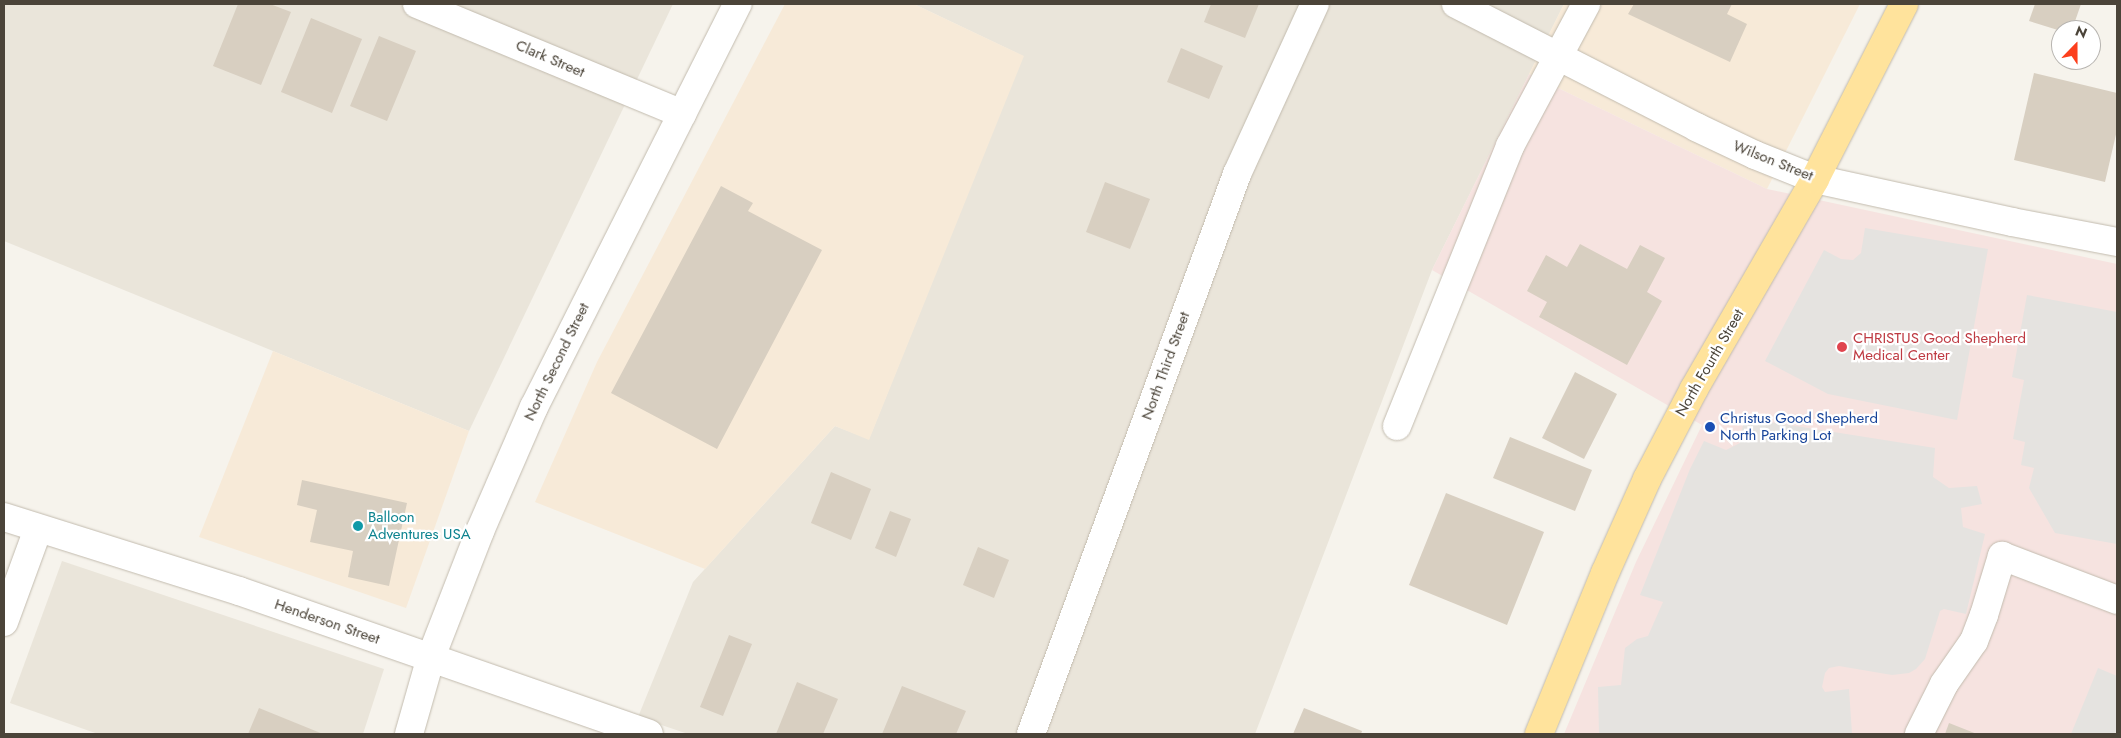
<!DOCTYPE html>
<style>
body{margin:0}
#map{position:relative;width:2121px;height:738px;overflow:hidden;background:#f6f3ec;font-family:Jost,sans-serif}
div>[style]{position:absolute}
.residential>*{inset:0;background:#eae5da}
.commercial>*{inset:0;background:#f7ead8}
.medical>*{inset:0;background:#f6e3e0}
.parking>*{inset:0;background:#e5e3e0}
.building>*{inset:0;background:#d8cfc1}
.roads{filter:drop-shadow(0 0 1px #c2bbae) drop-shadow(0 0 1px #c2bbae)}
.minor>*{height:28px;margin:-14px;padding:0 14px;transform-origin:14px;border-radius:14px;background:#fff}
.major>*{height:28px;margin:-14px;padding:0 14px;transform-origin:14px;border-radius:14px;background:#ffe39c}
.dots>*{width:14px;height:14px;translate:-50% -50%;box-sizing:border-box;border:2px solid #fff;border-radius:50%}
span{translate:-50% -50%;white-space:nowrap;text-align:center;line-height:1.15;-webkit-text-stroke:4.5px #fff;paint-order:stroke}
.street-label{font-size:15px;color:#4b4439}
.health-label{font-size:15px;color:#be3a42}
.left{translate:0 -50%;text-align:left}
.transit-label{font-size:15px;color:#164399}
.culture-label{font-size:15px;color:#0d838f}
.frame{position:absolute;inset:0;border:5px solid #4b4439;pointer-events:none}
.north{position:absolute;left:2051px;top:20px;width:50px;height:50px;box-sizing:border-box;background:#fff;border:1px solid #b7b4b0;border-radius:50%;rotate:22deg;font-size:14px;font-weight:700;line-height:20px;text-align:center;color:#4b4439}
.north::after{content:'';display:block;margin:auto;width:18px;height:22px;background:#fc3f1d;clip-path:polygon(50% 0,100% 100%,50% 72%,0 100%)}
</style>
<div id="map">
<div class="residential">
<div style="clip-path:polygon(4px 4px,673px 4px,469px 431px,4px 241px)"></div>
<div style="clip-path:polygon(914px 4px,1564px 4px,1432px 270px,1255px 734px,688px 734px,638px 717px,693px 582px,835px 426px,869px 439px,1023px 56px)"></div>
<div style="clip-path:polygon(62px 561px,384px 669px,363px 734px,98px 734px,10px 703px)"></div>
</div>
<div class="commercial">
<div style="clip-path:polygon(785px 4px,914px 4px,1024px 56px,869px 440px,835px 426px,705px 569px,535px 502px,597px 362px)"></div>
<div style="clip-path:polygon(1564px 4px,1860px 4px,1767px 189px,1529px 74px)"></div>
<div style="clip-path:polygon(273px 351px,469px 431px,406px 608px,199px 537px)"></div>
</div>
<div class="medical">
<div style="clip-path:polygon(1529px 74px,1767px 189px,2117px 264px,2117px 734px,1564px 734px,1636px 562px,1702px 425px,1432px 270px)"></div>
</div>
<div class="parking">
<div style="clip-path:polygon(1865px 228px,1988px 249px,1957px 420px,1828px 394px,1765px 361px,1824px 250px,1841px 259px,1853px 260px,1861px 253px)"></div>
<div style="clip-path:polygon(2027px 295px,2117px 312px,2117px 544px,2055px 533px,2029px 488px,2034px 468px,2021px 465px,2025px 442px,2013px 439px,2024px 380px,2012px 377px)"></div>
<div style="clip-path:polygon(1744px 418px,1935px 448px,1933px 477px,1949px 488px,1977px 486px,1982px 504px,1961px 508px,1963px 527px,1985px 534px,1966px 614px,1944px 609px,1940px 611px,1925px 659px,1916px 669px,1909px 673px,1892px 675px,1839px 666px,1829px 668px,1825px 673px,1822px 687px,1825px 692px,1849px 689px,1852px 734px,1599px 734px,1598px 687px,1621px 685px,1625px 648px,1637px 639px,1648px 636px,1663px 602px,1640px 595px,1690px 469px,1704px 441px,1726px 450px,1740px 443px)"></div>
<div style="clip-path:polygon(2098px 668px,2117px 676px,2117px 734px,2071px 734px)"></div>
</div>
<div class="building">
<div style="clip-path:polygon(238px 4px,270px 4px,291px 12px,261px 85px,213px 66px)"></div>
<div style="clip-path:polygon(1211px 4px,1259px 4px,1245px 38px,1204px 22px)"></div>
<div style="clip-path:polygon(1634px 4px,1732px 4px,1727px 14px,1747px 24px,1730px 62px,1628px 14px)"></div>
<div style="clip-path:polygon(2035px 4px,2081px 4px,2072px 30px,2061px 31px,2029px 21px)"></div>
<div style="clip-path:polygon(311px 18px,362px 39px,332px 113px,281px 92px)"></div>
<div style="clip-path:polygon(379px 36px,416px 51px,387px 121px,350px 106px)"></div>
<div style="clip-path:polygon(1181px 48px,1223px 66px,1209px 99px,1167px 82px)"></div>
<div style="clip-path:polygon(2034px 73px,2117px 93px,2117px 130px,2105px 182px,2014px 160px)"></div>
<div style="clip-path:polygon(1105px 182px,1150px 199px,1130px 249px,1086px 232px)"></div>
<div style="clip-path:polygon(721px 186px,753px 203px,748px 211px,822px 250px,717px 449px,611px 393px)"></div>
<div style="clip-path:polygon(1580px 244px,1627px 269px,1640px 245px,1665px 258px,1647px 292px,1662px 301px,1627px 365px,1539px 317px,1547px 302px,1527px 291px,1546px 255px,1567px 267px)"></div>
<div style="clip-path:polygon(1575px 372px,1617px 394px,1584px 459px,1542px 438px)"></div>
<div style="clip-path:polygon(1510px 437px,1592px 470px,1575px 511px,1493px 478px)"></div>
<div style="clip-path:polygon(831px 472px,871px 489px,851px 540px,811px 523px)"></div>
<div style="clip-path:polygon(302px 480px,407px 503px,389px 586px,348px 577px,353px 551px,310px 542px,317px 510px,297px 505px)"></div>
<div style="clip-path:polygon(1446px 493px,1544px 532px,1507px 625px,1409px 585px)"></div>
<div style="clip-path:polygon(890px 511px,911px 519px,896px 557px,875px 548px)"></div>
<div style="clip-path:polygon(978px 547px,1009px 560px,994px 598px,963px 585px)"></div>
<div style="clip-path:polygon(729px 635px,752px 644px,723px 716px,700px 707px)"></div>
<div style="clip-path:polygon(797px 682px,838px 699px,823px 734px,776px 734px)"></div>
<div style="clip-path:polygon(902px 686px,966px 711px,956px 734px,882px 734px)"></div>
<div style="clip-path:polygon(259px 708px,323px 734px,248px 734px)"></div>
<div style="clip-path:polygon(1304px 708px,1362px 731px,1361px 734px,1293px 734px)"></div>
<div style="clip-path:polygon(1949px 723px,1977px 734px,1945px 734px)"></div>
</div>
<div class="roads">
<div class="minor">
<div style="left:417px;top:4px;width:287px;rotate:22.5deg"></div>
<div style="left:1456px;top:4px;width:270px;rotate:27.1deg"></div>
<div style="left:1696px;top:127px;width:65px;rotate:25.4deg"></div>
<div style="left:1755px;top:155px;width:65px;rotate:21.8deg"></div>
<div style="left:1815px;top:179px;width:202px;rotate:12.3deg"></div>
<div style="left:2012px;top:222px;width:107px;rotate:10.8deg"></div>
<div style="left:1397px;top:426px;width:302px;rotate:-68deg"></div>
<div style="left:1510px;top:146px;width:161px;rotate:-61.8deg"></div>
<div style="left:4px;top:517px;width:246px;rotate:17.5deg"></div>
<div style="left:239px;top:591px;width:434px;rotate:19.2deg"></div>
<div style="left:4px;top:622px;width:99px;rotate:-69.9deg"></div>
<div style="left:409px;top:734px;width:80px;rotate:-74.1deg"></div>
<div style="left:431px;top:657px;width:135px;rotate:-68.7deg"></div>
<div style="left:480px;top:531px;width:135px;rotate:-66.5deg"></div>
<div style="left:534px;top:407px;width:452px;rotate:-63.2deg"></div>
<div style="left:1031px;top:734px;width:597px;rotate:-69.8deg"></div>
<div style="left:1237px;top:174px;width:187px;rotate:-65.4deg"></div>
<div style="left:1919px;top:734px;width:56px;rotate:-63.4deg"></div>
<div style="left:1944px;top:684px;width:52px;rotate:-55.1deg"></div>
<div style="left:1974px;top:641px;width:28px;rotate:-69deg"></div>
<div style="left:1984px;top:615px;width:62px;rotate:-73deg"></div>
<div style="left:2002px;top:556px;width:123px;rotate:20.9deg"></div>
</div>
<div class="major">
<div style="left:1539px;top:734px;width:174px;rotate:-67.7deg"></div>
<div style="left:1605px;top:573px;width:103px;rotate:-65.9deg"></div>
<div style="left:1647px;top:479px;width:102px;rotate:-62.4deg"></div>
<div style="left:1694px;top:389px;width:242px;rotate:-60deg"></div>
<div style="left:1815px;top:179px;width:196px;rotate:-63deg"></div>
</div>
</div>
<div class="dots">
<div style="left:1842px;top:347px;background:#e0444e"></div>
<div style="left:1710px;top:427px;background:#1a4fb4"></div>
<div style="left:358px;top:526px;background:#0f9aa8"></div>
</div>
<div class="street-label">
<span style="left:550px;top:59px;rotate:23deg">Clark Street</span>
<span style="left:1773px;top:161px;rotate:22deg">Wilson Street</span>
<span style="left:557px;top:362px;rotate:-64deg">North Second Street</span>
<span style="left:1710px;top:363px;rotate:-60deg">North Fourth Street</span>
<span style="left:1166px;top:366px;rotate:-70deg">North Third Street</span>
<span style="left:327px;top:622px;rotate:19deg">Henderson Street</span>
</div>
<div class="health-label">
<span class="left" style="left:1853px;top:347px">CHRISTUS Good Shepherd<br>Medical Center</span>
</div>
<div class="transit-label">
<span class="left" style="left:1720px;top:427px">Christus Good Shepherd<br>North Parking Lot</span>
</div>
<div class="culture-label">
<span class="left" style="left:368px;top:526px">Balloon<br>Adventures USA</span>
</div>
<div class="frame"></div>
<div class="north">N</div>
</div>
